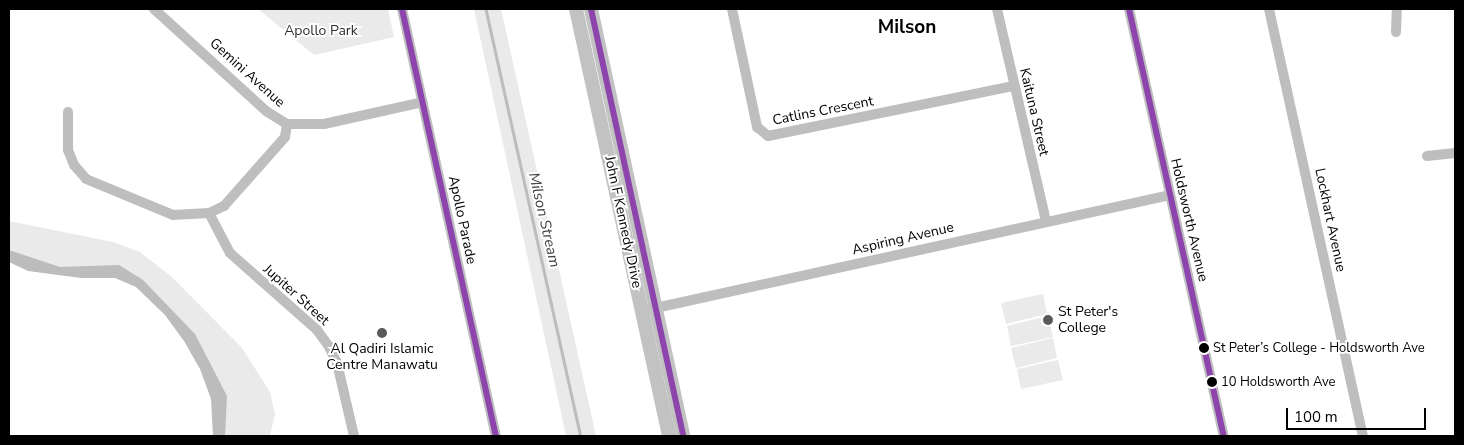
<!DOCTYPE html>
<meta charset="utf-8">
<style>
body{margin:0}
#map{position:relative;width:1464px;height:445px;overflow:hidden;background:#fff;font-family:"Nunito Sans",sans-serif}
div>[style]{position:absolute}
.green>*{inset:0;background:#eaeaea}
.water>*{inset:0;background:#bcbcbc}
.stream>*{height:2.5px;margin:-1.25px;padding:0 1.25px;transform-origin:1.25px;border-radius:1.25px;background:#bcbcbc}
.minor>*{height:10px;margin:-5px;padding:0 5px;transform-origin:5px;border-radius:5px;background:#bebebe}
.secondary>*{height:14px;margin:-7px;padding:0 7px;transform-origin:7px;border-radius:7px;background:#c2c2c2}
.bus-1>*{height:6px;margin:-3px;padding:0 3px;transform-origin:3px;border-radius:3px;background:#8e44ad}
.dots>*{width:14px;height:14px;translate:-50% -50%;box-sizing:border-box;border:2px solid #fff;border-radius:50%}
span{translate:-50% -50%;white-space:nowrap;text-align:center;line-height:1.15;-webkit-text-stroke:4px #fff;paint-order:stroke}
.bus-label{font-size:13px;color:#000}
.left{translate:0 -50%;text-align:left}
.park-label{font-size:14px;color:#303030}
.street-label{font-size:14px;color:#000}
.poi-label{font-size:14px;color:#000}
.water-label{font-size:15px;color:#414141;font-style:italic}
.district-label{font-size:19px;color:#000;font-weight:700}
.frame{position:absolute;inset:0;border:10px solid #000;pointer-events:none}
.scale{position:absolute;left:1286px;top:408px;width:140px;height:22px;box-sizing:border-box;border:2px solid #000;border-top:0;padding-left:6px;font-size:15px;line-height:18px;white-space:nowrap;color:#000;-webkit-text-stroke:4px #fff;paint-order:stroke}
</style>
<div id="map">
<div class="green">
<div style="clip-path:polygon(258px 9px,388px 9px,394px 37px,314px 55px)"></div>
<div style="clip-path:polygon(474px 9px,501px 9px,596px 436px,566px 436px)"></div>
<div style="clip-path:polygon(9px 221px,113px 242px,140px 252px,172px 277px,242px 348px,270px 392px,275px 414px,270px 436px,221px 436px,198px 343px,133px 280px,92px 272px,30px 270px,9px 260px)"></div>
<div style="clip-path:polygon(1043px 294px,1047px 314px,1006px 324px,1001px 303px)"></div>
<div style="clip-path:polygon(1048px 316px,1053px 337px,1011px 346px,1007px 326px)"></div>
<div style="clip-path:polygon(1053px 338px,1057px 358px,1016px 368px,1011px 348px)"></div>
<div style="clip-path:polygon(1058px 360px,1063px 380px,1021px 389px,1017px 369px)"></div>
</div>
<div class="water">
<div style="clip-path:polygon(9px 250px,60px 267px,119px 265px,143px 280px,195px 334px,227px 396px,225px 436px,213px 436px,211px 399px,200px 369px,184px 341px,165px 315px,136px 287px,115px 278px,81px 278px,28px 271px,9px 262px)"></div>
</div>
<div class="stream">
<div style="left:486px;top:9px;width:437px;rotate:77.5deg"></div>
</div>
<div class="minor">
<div style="left:154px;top:9px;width:151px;rotate:42.3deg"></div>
<div style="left:266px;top:111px;width:25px;rotate:32deg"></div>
<div style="left:287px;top:124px;width:37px"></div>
<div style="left:324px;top:124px;width:101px;rotate:-12.5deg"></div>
<div style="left:402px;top:9px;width:437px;rotate:77.6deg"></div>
<div style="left:732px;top:9px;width:121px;rotate:78deg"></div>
<div style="left:757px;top:127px;width:14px;rotate:39deg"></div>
<div style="left:768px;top:136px;width:251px;rotate:-11.5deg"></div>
<div style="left:997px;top:9px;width:218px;rotate:77deg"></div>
<div style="left:1129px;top:9px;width:437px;rotate:77.5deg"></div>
<div style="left:1269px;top:9px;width:437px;rotate:77.6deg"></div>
<div style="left:1396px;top:32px;width:23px;rotate:-88deg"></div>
<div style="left:68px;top:112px;width:38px;rotate:90deg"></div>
<div style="left:68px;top:150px;width:16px;rotate:68deg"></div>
<div style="left:74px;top:165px;width:18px;rotate:49deg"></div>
<div style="left:86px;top:179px;width:94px;rotate:22.5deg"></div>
<div style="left:173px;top:215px;width:36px;rotate:-3deg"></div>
<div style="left:209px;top:213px;width:17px;rotate:-25deg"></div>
<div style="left:224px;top:206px;width:92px;rotate:-48.5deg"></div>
<div style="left:285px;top:137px;width:13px;rotate:-81deg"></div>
<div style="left:1427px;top:156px;width:28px;rotate:-6deg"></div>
<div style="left:209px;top:213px;width:45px;rotate:62.3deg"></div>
<div style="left:230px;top:253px;width:116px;rotate:41.5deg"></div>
<div style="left:317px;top:330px;width:19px;rotate:54deg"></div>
<div style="left:328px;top:345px;width:20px;rotate:63deg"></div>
<div style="left:337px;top:363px;width:75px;rotate:76.9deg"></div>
<div style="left:651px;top:309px;width:531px;rotate:-12.39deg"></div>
</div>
<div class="secondary">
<div style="left:576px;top:9px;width:437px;rotate:77.7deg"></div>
<div style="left:591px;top:9px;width:437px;rotate:77.8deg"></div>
</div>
<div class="bus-1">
<div style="left:402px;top:9px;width:437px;rotate:77.6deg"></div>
<div style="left:591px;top:9px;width:437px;rotate:77.8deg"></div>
<div style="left:1129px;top:9px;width:437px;rotate:77.5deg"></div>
</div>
<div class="dots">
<div style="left:1048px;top:320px;background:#595959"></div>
<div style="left:382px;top:333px;background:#595959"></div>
<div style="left:1204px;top:348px;background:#000"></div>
<div style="left:1212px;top:382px;background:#000"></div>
</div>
<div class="bus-label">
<span class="left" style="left:1213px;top:348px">St Peter’s College - Holdsworth Ave</span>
<span class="left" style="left:1221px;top:382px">10 Holdsworth Ave</span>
</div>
<div class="park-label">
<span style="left:321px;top:31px">Apollo Park</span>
</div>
<div class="street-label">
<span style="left:247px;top:73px;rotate:42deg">Gemini Avenue</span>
<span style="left:823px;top:111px;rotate:-11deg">Catlins Crescent</span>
<span style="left:1034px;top:112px;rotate:77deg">Kaituna Street</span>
<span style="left:462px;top:220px;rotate:78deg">Apollo Parade</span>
<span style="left:1189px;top:220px;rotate:77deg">Holdsworth Avenue</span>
<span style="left:1330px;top:220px;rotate:78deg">Lockhart Avenue</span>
<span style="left:623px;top:222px;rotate:78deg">John F Kennedy Drive</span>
<span style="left:903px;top:239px;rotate:-13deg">Aspiring Avenue</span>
<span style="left:296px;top:295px;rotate:42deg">Jupiter Street</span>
</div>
<div class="poi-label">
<span class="left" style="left:1058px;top:320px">St Peter's<br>College</span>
<span style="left:382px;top:357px">Al Qadiri Islamic<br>Centre Manawatu</span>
</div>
<div class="water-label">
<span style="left:544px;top:220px;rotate:77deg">Milson Stream</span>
</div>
<div class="district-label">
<span style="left:907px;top:28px">Milson</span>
</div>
<div class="frame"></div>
<div class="scale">100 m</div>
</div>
